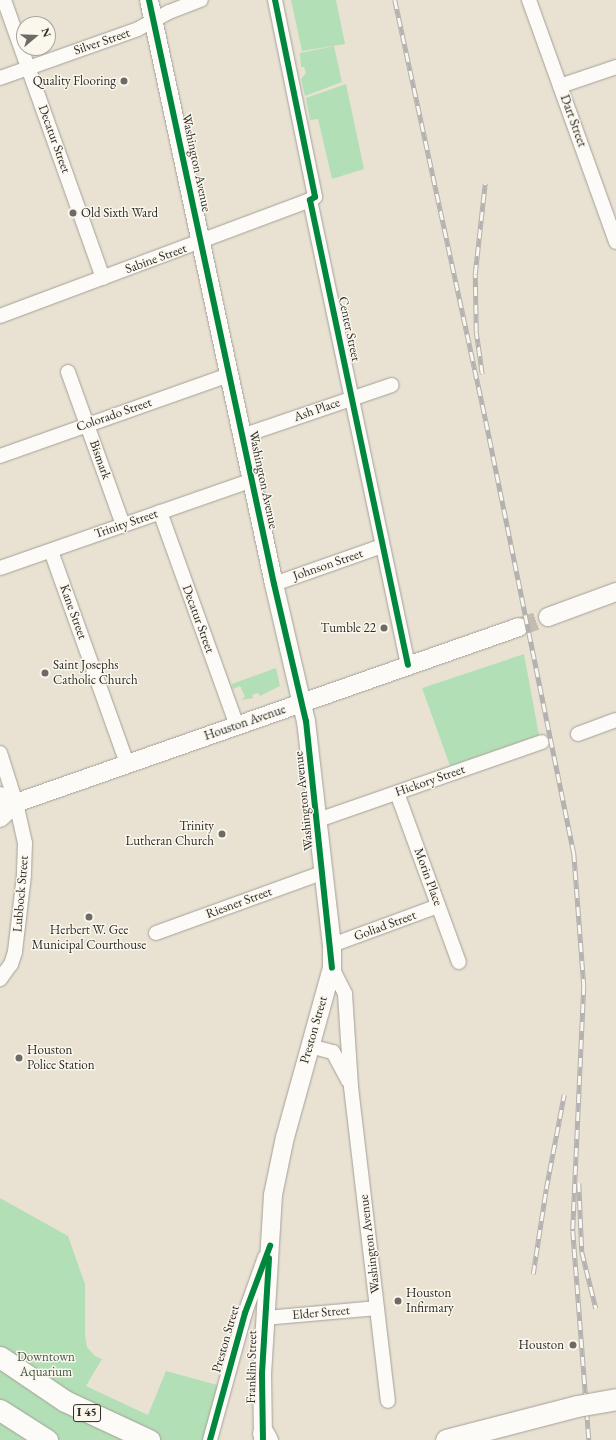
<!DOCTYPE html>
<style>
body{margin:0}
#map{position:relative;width:616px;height:1440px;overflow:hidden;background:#e9e2d3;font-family:"EB Garamond",serif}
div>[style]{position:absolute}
.green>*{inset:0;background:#b3dfb7}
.major-tunnel>*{height:18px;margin-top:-9px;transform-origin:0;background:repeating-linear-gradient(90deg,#c3bdb1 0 18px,transparent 0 27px)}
.roads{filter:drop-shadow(0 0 1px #a4a098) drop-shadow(0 0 1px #a4a098)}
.minor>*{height:14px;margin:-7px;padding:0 7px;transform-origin:7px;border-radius:7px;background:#fcfbf8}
.major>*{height:18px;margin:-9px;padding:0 9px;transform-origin:9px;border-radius:9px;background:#fcfbf8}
.highway>*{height:21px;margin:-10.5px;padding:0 10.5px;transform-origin:10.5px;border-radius:10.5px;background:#fcfbf8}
.rail>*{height:4.5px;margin-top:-2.25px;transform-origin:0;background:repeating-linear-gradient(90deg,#fbf7ec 0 9px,#b3b2b0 0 18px);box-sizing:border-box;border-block:1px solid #b3b2b0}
.bridges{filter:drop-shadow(0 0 1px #a4a098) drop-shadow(0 0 1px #a4a098)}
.highway-bridge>*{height:21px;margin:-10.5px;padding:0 10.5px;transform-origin:10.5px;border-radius:10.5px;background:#fcfbf8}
.cycleway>*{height:6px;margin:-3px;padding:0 3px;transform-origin:3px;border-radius:3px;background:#00873e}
.dots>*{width:11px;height:11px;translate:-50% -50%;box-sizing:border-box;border:2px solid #fbf7ec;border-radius:50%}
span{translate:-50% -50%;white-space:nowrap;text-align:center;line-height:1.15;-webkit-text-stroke:3px #fbf7ec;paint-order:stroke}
.shield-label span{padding:1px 3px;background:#fbf7ec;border:1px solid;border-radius:3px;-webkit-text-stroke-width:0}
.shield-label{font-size:12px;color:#2b2b2b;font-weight:700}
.street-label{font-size:13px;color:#2b2b2b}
.poi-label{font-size:13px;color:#2b2b2b}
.right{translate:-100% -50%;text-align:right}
.left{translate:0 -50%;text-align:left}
.park-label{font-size:13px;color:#425848}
.north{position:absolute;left:16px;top:16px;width:40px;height:40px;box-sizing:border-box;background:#fbf7ec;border:1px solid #a8a59f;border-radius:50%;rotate:71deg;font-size:11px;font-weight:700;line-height:16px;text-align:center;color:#2b2b2b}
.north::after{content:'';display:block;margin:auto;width:14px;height:18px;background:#6e6b66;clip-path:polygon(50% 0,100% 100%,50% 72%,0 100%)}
</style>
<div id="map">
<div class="green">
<div style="clip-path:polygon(291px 0,336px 0,345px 44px,302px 51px)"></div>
<div style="clip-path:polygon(334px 46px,342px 82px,305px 96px,301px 79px,306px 73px,304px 67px,301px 67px,300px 53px)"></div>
<div style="clip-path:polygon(346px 84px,364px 169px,332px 179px,318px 119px,310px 120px,306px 98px)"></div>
<div style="clip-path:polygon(524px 654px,539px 735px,450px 766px,422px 688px)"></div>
<div style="clip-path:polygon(276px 668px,280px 686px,260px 696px,258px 693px,252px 695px,253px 698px,241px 700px,245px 697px,240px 686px,233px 689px,232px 684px)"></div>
<div style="clip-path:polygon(0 1198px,68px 1236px,85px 1284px,85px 1335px,87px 1347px,95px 1356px,102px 1359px,86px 1386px,148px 1415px,166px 1371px,221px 1386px,206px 1440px,0 1440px)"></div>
</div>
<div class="major-tunnel">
<div style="left:519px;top:627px;width:31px;rotate:-19deg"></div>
</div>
<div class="roads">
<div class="minor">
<div style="left:4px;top:0;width:295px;rotate:70.4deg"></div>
<div style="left:275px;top:0;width:201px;rotate:78.5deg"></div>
<div style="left:315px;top:197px;width:6px;rotate:149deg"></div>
<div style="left:310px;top:200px;width:475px;rotate:78.1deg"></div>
<div style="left:529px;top:0;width:257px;rotate:70.2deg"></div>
<div style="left:0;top:78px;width:146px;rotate:-19.5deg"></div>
<div style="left:138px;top:29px;width:35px;rotate:-29deg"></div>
<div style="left:169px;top:12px;width:34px;rotate:-21deg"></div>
<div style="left:560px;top:86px;width:59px;rotate:-18.7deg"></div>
<div style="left:0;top:316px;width:331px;rotate:-20.5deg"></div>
<div style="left:68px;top:372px;width:163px;rotate:70.2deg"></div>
<div style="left:242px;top:436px;width:158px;rotate:-18.8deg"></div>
<div style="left:0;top:456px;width:243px;rotate:-19.5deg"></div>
<div style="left:160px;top:512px;width:227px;rotate:70.2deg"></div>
<div style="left:51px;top:551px;width:225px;rotate:70.3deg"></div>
<div style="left:0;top:568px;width:267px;rotate:-19.2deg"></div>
<div style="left:274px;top:584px;width:114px;rotate:-19.4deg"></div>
<div style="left:578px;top:734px;width:40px;rotate:-20.2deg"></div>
<div style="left:0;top:753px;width:52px;rotate:72.3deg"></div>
<div style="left:16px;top:803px;width:41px;rotate:77.3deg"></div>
<div style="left:25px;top:843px;width:32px;rotate:92deg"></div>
<div style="left:24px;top:875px;width:78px;rotate:96.7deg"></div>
<div style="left:15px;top:952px;width:13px;rotate:108deg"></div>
<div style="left:11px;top:964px;width:19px;rotate:126deg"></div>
<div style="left:397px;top:793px;width:180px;rotate:69.9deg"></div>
<div style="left:318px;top:820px;width:237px;rotate:-19.2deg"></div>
<div style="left:156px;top:933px;width:177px;rotate:-19.9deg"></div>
<div style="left:332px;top:945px;width:113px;rotate:-20.2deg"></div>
<div style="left:332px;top:968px;width:29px;rotate:63deg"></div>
<div style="left:345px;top:994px;width:93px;rotate:86.3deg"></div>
<div style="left:351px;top:1087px;width:316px;rotate:83.3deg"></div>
<div style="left:310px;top:1046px;width:24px;rotate:15deg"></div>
<div style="left:333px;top:1052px;width:32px;rotate:62deg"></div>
<div style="left:265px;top:1318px;width:112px;rotate:-5.1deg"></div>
<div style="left:210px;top:1440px;width:132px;rotate:-74.6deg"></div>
<div style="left:245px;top:1313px;width:59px;rotate:-70.3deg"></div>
</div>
<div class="major">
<div style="left:149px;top:0;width:597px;rotate:77.92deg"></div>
<div style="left:274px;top:584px;width:141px;rotate:76.9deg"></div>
<div style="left:306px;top:721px;width:226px;rotate:83.4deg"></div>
<div style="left:332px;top:945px;width:23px;rotate:90deg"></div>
<div style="left:332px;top:968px;width:175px;rotate:105.5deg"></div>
<div style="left:285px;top:1137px;width:59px;rotate:101.7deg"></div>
<div style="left:273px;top:1195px;width:178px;rotate:93.5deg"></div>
<div style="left:262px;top:1373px;width:67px;rotate:89.1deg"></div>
<div style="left:548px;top:617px;width:72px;rotate:-20.2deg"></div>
<div style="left:0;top:796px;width:17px;rotate:24deg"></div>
<div style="left:0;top:818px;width:22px;rotate:-43deg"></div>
<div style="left:16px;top:803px;width:533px;rotate:-19.28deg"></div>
</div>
<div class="highway">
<div style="left:0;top:1357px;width:78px;rotate:34.1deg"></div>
<div style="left:65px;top:1401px;width:93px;rotate:24.9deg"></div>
<div style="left:0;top:1410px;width:56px;rotate:32.6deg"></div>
<div style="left:263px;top:1433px;width:8px;rotate:60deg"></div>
</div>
</div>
<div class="rail">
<div style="left:395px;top:0;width:431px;rotate:77.8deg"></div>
<div style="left:486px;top:421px;width:441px;rotate:78.5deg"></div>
<div style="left:574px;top:853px;width:133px;rotate:85.7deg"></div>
<div style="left:584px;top:986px;width:245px;rotate:92.6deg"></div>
<div style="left:573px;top:1231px;width:210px;rotate:85.6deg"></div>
<div style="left:482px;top:374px;width:42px;rotate:-98.1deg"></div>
<div style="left:476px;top:332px;width:58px;rotate:-91deg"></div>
<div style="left:475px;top:274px;width:91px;rotate:-83.7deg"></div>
<div style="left:579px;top:1183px;width:69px;rotate:87.5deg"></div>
<div style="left:582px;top:1252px;width:58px;rotate:76deg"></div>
<div style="left:533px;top:1274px;width:86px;rotate:-81.3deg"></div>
<div style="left:546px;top:1189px;width:96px;rotate:-79.2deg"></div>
</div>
<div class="bridges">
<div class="highway-bridge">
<div style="left:446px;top:1440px;width:135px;rotate:-14.5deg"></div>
<div style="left:577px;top:1406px;width:40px;rotate:-10deg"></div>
</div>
</div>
<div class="cycleway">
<div style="left:149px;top:0;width:597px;rotate:77.92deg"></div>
<div style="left:274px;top:584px;width:141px;rotate:76.9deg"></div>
<div style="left:306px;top:721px;width:248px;rotate:84deg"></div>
<div style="left:275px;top:0;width:201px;rotate:78.5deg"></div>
<div style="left:315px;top:197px;width:6px;rotate:149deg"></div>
<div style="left:310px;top:200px;width:475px;rotate:78.1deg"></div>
<div style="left:210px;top:1440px;width:132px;rotate:-74.6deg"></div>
<div style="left:245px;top:1313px;width:72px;rotate:-69.5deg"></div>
<div style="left:263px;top:1440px;width:67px;rotate:-90.9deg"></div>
<div style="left:262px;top:1373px;width:115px;rotate:-86.5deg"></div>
</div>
<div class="dots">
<div style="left:124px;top:81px;background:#6e6b66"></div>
<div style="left:73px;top:213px;background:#6e6b66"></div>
<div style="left:384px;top:628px;background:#6e6b66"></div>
<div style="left:45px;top:673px;background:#6e6b66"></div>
<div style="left:222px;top:834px;background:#6e6b66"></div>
<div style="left:89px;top:917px;background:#6e6b66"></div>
<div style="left:19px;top:1058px;background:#6e6b66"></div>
<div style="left:398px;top:1301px;background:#6e6b66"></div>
<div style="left:573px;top:1345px;background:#6e6b66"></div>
</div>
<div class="shield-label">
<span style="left:87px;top:1413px">I 45</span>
</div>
<div class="street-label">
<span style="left:102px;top:42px;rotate:-19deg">Silver Street</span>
<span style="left:573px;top:121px;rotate:70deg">Dart Street</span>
<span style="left:54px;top:139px;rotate:70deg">Decatur Street</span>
<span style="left:196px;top:163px;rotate:78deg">Washington Avenue</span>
<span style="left:156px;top:259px;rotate:-20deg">Sabine Street</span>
<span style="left:349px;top:329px;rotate:78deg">Center Street</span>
<span style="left:317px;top:410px;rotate:-19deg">Ash Place</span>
<span style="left:114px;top:415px;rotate:-19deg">Colorado Street</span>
<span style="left:100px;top:460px;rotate:70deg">Bismark</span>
<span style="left:263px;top:480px;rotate:78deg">Washington Avenue</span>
<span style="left:126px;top:524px;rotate:-19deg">Trinity Street</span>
<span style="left:328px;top:565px;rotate:-19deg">Johnson Street</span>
<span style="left:73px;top:612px;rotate:70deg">Kane Street</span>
<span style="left:198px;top:619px;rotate:70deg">Decatur Street</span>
<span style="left:245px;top:723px;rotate:-19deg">Houston Avenue</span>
<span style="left:430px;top:781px;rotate:-19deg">Hickory Street</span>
<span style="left:304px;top:801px;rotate:-96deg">Washington Avenue</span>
<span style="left:428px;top:877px;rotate:70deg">Morin Place</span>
<span style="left:21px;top:894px;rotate:-85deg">Lubbock Street</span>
<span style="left:239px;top:903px;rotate:-20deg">Riesner Street</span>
<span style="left:385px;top:926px;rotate:-20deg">Goliad Street</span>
<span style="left:314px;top:1030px;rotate:-74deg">Preston Street</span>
<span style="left:370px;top:1244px;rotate:-97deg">Washington Avenue</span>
<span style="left:321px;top:1313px;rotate:-5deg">Elder Street</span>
<span style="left:226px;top:1339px;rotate:-74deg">Preston Street</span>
<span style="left:252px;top:1367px;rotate:-89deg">Franklin Street</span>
</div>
<div class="poi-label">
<span class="right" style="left:116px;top:81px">Quality Flooring</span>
<span class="left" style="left:81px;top:213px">Old Sixth Ward</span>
<span class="right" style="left:376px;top:628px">Tumble 22</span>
<span class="left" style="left:53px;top:673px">Saint Josephs<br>Catholic Church</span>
<span class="right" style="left:214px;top:834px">Trinity<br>Lutheran Church</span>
<span style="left:89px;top:938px">Herbert W. Gee<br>Municipal Courthouse</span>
<span class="left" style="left:27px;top:1058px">Houston<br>Police Station</span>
<span class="left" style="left:406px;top:1301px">Houston<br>Infirmary</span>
<span class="right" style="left:564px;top:1345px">Houston</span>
</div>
<div class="park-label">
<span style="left:46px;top:1365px">Downtown<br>Aquarium</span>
</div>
<div class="north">N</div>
</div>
